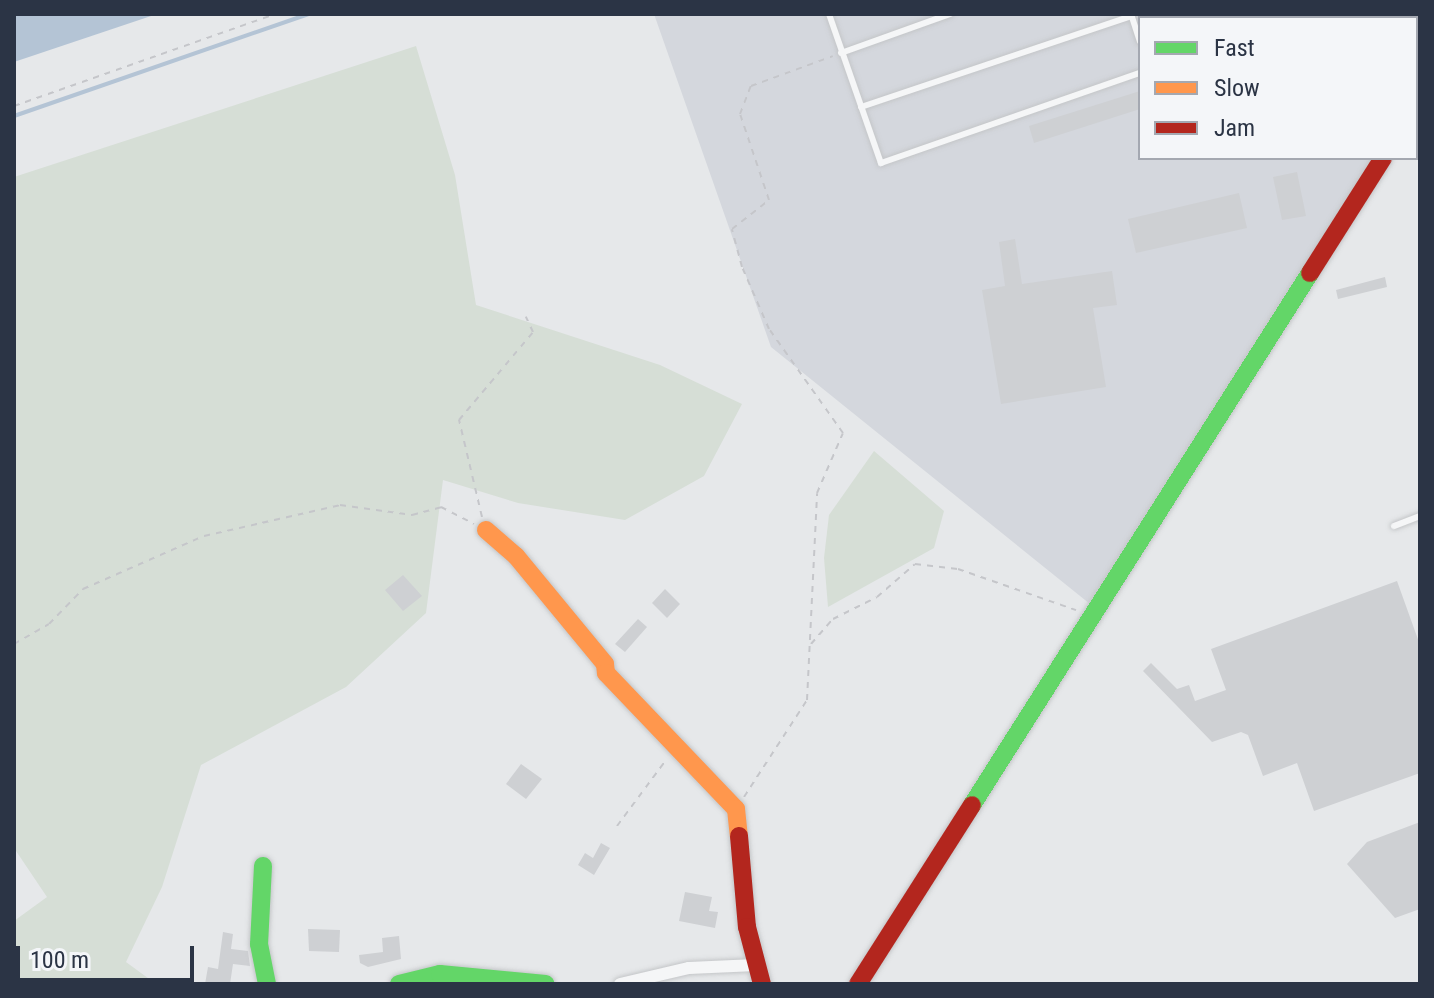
<!DOCTYPE html>
<style>
body{margin:0}
#map{position:relative;width:1434px;height:998px;overflow:hidden;background:#e6e8ea;font-family:"Roboto Condensed",sans-serif}
div>[style]{position:absolute}
.built>*{inset:0;background:#d4d7dd}
.green>*{inset:0;background:#d6ded6}
.water>*{inset:0;background:#b4c4d5}
.stream>*{height:4px;margin:-2px;padding:0 2px;transform-origin:2px;border-radius:2px;background:#b4c4d5}
.building>*{inset:0;background:#ced0d3}
.path>*{height:2px;margin-top:-1px;transform-origin:0;background:repeating-linear-gradient(90deg,#c5c6ca 0 6px,transparent 0 12px)}
.roads{filter:drop-shadow(0 0 2px #c4c6c8) drop-shadow(0 0 2px #c4c6c8)}
.lane>*{height:6px;margin:-3px;padding:0 3px;transform-origin:3px;border-radius:3px;background:#f5f6f7}
.street>*{height:12px;margin:-6px;padding:0 6px;transform-origin:6px;border-radius:6px;background:#f5f6f7}
.fast>*{height:18px;margin:-9px;padding:0 9px;transform-origin:9px;border-radius:9px;background:#63d668}
.slow>*{height:18px;margin:-9px;padding:0 9px;transform-origin:9px;border-radius:9px;background:#ff974d}
.jam>*{height:18px;margin:-9px;padding:0 9px;transform-origin:9px;border-radius:9px;background:#b3261e}
span{translate:-50% -50%;white-space:nowrap;text-align:center;line-height:1.15;-webkit-text-stroke:8px #f4f6f9;paint-order:stroke}
.frame{position:absolute;inset:0;border:16px solid #2b3445;pointer-events:none}
.legend{position:absolute;left:1138px;top:16px;width:280px;height:144px;box-sizing:border-box;background:#f4f6f9;border:2px solid #a4a8b1;margin:0;padding:10px 14px;list-style:none;font-size:24px;color:#2b3445}
.legend li{display:flex;align-items:center;gap:16px;height:40px}
.legend b{width:40px;border:2px solid #a4a8b1}
.scale{position:absolute;left:16px;top:946px;width:178px;height:36px;box-sizing:border-box;border:4px solid #2b3445;border-top:0;padding-left:10px;font-size:24px;line-height:28px;white-space:nowrap;color:#2b3445;-webkit-text-stroke:6px #f4f6f9;paint-order:stroke}
</style>
<div id="map">
<div class="built">
<div style="clip-path:polygon(654px 14px,1387px 14px,1388px 18px,1140px 18px,1140px 158px,1372px 158px,1090px 604px,771px 347px)"></div>
</div>
<div class="green">
<div style="clip-path:polygon(416px 46px,455px 175px,476px 305px,660px 365px,742px 404px,704px 476px,625px 520px,518px 503px,443px 480px,426px 613px,346px 687px,201px 765px,162px 887px,126px 962px,156px 984px,14px 984px,14px 921px,47px 897px,14px 848px,14px 177px)"></div>
<div style="clip-path:polygon(874px 451px,944px 511px,934px 548px,828px 607px,824px 558px,829px 515px)"></div>
</div>
<div class="water">
<div style="clip-path:polygon(14px 14px,157px 14px,14px 62px)"></div>
</div>
<div class="stream">
<div style="left:14px;top:116px;width:311px;rotate:-19.1deg"></div>
</div>
<div class="building">
<div style="clip-path:polygon(1140px 91px,1140px 109px,1034px 143px,1029px 126px)"></div>
<div style="clip-path:polygon(1297px 172px,1306px 216px,1282px 220px,1273px 177px)"></div>
<div style="clip-path:polygon(1239px 193px,1247px 228px,1136px 253px,1128px 219px)"></div>
<div style="clip-path:polygon(1015px 239px,1022px 284px,1112px 271px,1117px 305px,1093px 308px,1106px 387px,1001px 404px,982px 290px,1005px 286px,999px 242px)"></div>
<div style="clip-path:polygon(1385px 277px,1387px 287px,1338px 299px,1336px 290px)"></div>
<div style="clip-path:polygon(403px 575px,422px 596px,403px 611px,385px 590px)"></div>
<div style="clip-path:polygon(1397px 581px,1420px 645px,1420px 773px,1314px 811px,1297px 763px,1263px 776px,1248px 735px,1241px 732px,1212px 742px,1143px 671px,1151px 663px,1177px 689px,1189px 685px,1195px 701px,1226px 690px,1211px 649px)"></div>
<div style="clip-path:polygon(665px 589px,680px 604px,667px 618px,652px 603px)"></div>
<div style="clip-path:polygon(638px 619px,647px 627px,625px 652px,615px 644px)"></div>
<div style="clip-path:polygon(521px 764px,542px 779px,526px 799px,506px 784px)"></div>
<div style="clip-path:polygon(1420px 822px,1420px 909px,1395px 918px,1347px 864px,1367px 842px)"></div>
<div style="clip-path:polygon(601px 843px,610px 848px,594px 875px,578px 865px,585px 853px,593px 858px)"></div>
<div style="clip-path:polygon(685px 892px,712px 897px,709px 911px,718px 912px,715px 928px,679px 921px)"></div>
<div style="clip-path:polygon(308px 929px,340px 930px,339px 952px,309px 951px)"></div>
<div style="clip-path:polygon(223px 932px,233px 934px,231px 949px,248px 951px,250px 966px,233px 964px,230px 984px,205px 984px,208px 967px,218px 969px)"></div>
<div style="clip-path:polygon(399px 936px,401px 959px,368px 967px,360px 963px,359px 955px,383px 952px,382px 938px)"></div>
</div>
<div class="path">
<div style="left:14px;top:106px;width:277px;rotate:-19.4deg"></div>
<div style="left:482px;top:517px;width:100px;rotate:-103.3deg"></div>
<div style="left:459px;top:420px;width:115px;rotate:-49.9deg"></div>
<div style="left:533px;top:332px;width:17px;rotate:-115deg"></div>
<div style="left:14px;top:644px;width:40px;rotate:-29.7deg"></div>
<div style="left:49px;top:624px;width:49px;rotate:-45.8deg"></div>
<div style="left:83px;top:589px;width:132px;rotate:-23.7deg"></div>
<div style="left:204px;top:536px;width:139px;rotate:-12.8deg"></div>
<div style="left:340px;top:505px;width:73px;rotate:7.9deg"></div>
<div style="left:412px;top:515px;width:30px;rotate:-15deg"></div>
<div style="left:441px;top:507px;width:37px;rotate:27deg"></div>
<div style="left:811px;top:644px;width:33px;rotate:-49deg"></div>
<div style="left:833px;top:619px;width:49px;rotate:-26.6deg"></div>
<div style="left:877px;top:597px;width:50px;rotate:-41deg"></div>
<div style="left:915px;top:564px;width:43px;rotate:6.6deg"></div>
<div style="left:958px;top:569px;width:125px;rotate:19.2deg"></div>
<div style="left:744px;top:797px;width:116px;rotate:-57deg"></div>
<div style="left:807px;top:700px;width:207px;rotate:-87.2deg"></div>
<div style="left:817px;top:493px;width:65px;rotate:-66.6deg"></div>
<div style="left:843px;top:433px;width:128px;rotate:-125.4deg"></div>
<div style="left:769px;top:329px;width:68px;rotate:-113.5deg"></div>
<div style="left:742px;top:267px;width:39px;rotate:-105deg"></div>
<div style="left:732px;top:229px;width:47px;rotate:-38.1deg"></div>
<div style="left:769px;top:200px;width:91px;rotate:-108.6deg"></div>
<div style="left:740px;top:114px;width:30px;rotate:-69deg"></div>
<div style="left:751px;top:86px;width:87px;rotate:-20.1deg"></div>
<div style="left:617px;top:826px;width:82px;rotate:-53.4deg"></div>
</div>
<div class="roads">
<div class="lane">
<div style="left:829px;top:14px;width:158px;rotate:70.8deg"></div>
<div style="left:881px;top:163px;width:274px;rotate:-19.2deg"></div>
<div style="left:1131px;top:14px;width:29px;rotate:72deg"></div>
<div style="left:1234px;top:14px;width:4px;rotate:76deg"></div>
<div style="left:1273px;top:18px;width:12px;rotate:-20deg"></div>
<div style="left:841px;top:53px;width:116px;rotate:-19.7deg"></div>
<div style="left:1416px;top:86px;width:4px;rotate:-14deg"></div>
<div style="left:861px;top:107px;width:285px;rotate:-18.6deg"></div>
<div style="left:1394px;top:526px;width:28px;rotate:-21deg"></div>
</div>
<div class="street">
<div style="left:1416px;top:105px;width:7px;rotate:-56deg"></div>
<div style="left:620px;top:984px;width:71px;rotate:-13.1deg"></div>
<div style="left:689px;top:968px;width:67px;rotate:-2.6deg"></div>
</div>
<div class="fast">
<div style="left:972px;top:805px;width:630px;rotate:-57.57deg"></div>
<div style="left:263px;top:866px;width:78px;rotate:92.9deg"></div>
<div style="left:259px;top:944px;width:41px;rotate:78.7deg"></div>
<div style="left:399px;top:984px;width:42px;rotate:-13.7deg"></div>
<div style="left:440px;top:974px;width:106px;rotate:5.4deg"></div>
</div>
<div class="slow">
<div style="left:486px;top:530px;width:40px;rotate:41deg"></div>
<div style="left:516px;top:556px;width:140px;rotate:50.5deg"></div>
<div style="left:605px;top:664px;width:9px;rotate:84deg"></div>
<div style="left:606px;top:673px;width:188px;rotate:46.3deg"></div>
<div style="left:736px;top:809px;width:27px;rotate:84deg"></div>
</div>
<div class="jam">
<div style="left:1310px;top:273px;width:136px;rotate:-57.6deg"></div>
<div style="left:739px;top:836px;width:91px;rotate:85deg"></div>
<div style="left:747px;top:927px;width:59px;rotate:75.3deg"></div>
<div style="left:858px;top:984px;width:212px;rotate:-57.5deg"></div>
</div>
</div>
<div class="frame"></div>
<ul class="legend">
<li><b style="height:10px;background:#63d668"></b>Fast</li>
<li><b style="height:10px;background:#ff974d"></b>Slow</li>
<li><b style="height:10px;background:#b3261e"></b>Jam</li>
</ul>
<div class="scale">100 m</div>
</div>
